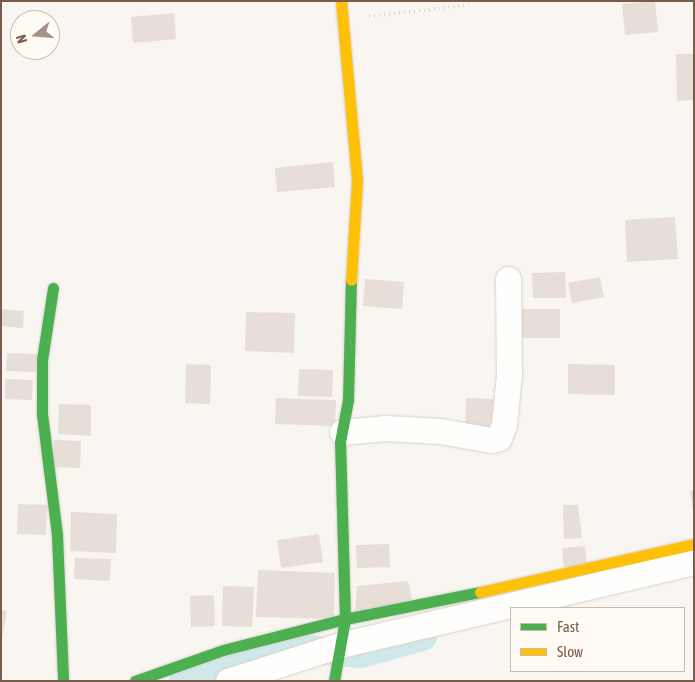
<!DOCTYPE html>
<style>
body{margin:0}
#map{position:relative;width:695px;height:682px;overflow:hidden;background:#f9f5f0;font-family:"Asap Condensed",sans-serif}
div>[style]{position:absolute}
.canal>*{height:28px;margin:-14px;padding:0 14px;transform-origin:14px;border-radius:14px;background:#d0e8ea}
.building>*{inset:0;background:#e6ded7}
.path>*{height:3px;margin-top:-1.5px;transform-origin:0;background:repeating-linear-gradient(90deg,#dcd5d0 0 1px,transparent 0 5px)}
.roads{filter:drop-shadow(0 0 1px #d7d1cb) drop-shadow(0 0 1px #d7d1cb)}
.street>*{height:25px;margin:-12.5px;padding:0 12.5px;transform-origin:12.5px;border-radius:12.5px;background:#fefefd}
.fast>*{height:11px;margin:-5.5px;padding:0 5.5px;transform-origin:5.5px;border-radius:5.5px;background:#4caf50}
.slow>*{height:11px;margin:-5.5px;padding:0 5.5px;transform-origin:5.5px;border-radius:5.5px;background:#ffc107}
span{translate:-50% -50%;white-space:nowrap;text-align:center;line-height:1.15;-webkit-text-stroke:4px #fffaf3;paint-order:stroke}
.frame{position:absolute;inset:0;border:2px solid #7a5c4d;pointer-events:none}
.legend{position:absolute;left:510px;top:607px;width:175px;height:65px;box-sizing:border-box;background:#fffaf3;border:1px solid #cabbb1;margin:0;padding:6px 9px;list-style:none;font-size:15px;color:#7a5c4d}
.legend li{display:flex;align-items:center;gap:10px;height:25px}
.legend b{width:25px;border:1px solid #cabbb1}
.north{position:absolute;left:10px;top:10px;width:50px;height:50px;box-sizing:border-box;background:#fffaf3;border:1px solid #cabbb1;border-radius:50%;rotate:253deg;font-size:14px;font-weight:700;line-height:20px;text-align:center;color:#7a5c4d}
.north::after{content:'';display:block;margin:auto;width:18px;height:22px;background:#a69286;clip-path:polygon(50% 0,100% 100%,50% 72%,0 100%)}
</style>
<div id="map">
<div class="canal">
<div style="left:183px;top:676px;width:106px;rotate:-15.9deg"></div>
<div style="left:285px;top:647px;width:76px;rotate:5.3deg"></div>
<div style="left:361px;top:654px;width:64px;rotate:-15.3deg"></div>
</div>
<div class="building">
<div style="clip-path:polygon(655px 1px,658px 32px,625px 35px,622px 4px)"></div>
<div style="clip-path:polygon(174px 13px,176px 39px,133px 43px,131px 17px)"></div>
<div style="clip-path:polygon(676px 54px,694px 54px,694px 100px,677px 101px)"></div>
<div style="clip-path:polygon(333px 162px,335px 187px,277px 192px,275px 168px)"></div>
<div style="clip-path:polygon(675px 217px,678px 259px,627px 262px,625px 220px)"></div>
<div style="clip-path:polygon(565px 272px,566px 298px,533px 298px,532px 273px)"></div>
<div style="clip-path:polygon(600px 277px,604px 297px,572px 303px,568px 283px)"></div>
<div style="clip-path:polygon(365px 279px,404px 282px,402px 309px,363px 306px)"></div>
<div style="clip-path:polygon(1px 309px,24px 311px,23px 328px,1px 326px)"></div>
<div style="clip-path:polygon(515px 309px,560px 309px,560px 338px,515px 338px)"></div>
<div style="clip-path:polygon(246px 312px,295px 313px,294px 353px,245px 351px)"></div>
<div style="clip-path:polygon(7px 353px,37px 354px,36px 372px,6px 371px)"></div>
<div style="clip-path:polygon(186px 364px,211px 365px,210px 404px,185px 403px)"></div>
<div style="clip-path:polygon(568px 364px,615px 365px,615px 395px,568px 394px)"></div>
<div style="clip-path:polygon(299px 369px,333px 370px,332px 397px,298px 396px)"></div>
<div style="clip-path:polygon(5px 379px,33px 380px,32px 400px,5px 399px)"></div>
<div style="clip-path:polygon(276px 398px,336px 400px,335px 426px,275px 424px)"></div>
<div style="clip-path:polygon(466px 398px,499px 399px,498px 436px,465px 434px)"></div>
<div style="clip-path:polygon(59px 404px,91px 405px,91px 436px,58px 434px)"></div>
<div style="clip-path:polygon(54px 440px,81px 441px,80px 468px,53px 467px)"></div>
<div style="clip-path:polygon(694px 490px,694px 510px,693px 510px,690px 491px)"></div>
<div style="clip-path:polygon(18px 504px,47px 505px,46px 535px,17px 534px)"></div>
<div style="clip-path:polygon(563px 505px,578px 505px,582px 538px,564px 539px)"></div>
<div style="clip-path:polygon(71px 512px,117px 514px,116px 553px,70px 551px)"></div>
<div style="clip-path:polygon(319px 534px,323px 562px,281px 568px,277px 540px)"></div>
<div style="clip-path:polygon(389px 544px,390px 567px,357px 568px,356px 545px)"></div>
<div style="clip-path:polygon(585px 546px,587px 565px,564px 567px,562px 548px)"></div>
<div style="clip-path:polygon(75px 558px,111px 559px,110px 581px,74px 579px)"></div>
<div style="clip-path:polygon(258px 570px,335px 573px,334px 619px,256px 617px)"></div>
<div style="clip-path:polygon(408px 581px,413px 602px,355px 613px,357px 586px)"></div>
<div style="clip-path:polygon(223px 586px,254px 587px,252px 627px,222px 626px)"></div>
<div style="clip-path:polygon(214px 595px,215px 626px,191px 627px,190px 596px)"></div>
<div style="clip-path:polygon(1px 610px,7px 611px,2px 640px,1px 640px)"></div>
</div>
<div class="path">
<div style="left:369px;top:16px;width:105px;rotate:-6.6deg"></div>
</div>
<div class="roads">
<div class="street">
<div style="left:342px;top:432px;width:44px;rotate:-5.2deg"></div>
<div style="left:386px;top:428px;width:54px;rotate:3.2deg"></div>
<div style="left:440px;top:431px;width:52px;rotate:10deg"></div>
<div style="left:491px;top:440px;width:8px;rotate:-14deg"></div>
<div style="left:499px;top:438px;width:15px;rotate:-70deg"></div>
<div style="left:504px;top:424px;width:49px;rotate:-84.2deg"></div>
<div style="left:509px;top:375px;width:96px;rotate:-90.6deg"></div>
<div style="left:228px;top:681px;width:118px;rotate:-17.8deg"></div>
<div style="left:340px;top:645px;width:364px;rotate:-13.2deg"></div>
</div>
<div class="fast">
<div style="left:53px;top:288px;width:73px;rotate:98.7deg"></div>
<div style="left:42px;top:360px;width:54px;rotate:90deg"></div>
<div style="left:42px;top:414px;width:122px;rotate:82.9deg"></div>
<div style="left:57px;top:535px;width:146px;rotate:87.6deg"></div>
<div style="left:135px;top:681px;width:93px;rotate:-19.4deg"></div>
<div style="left:223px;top:650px;width:126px;rotate:-14.3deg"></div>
<div style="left:345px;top:619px;width:138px;rotate:-11.3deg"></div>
<div style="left:334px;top:681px;width:63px;rotate:-79.9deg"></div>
<div style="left:345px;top:619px;width:177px;rotate:-91.6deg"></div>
<div style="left:340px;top:442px;width:43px;rotate:-79.2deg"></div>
<div style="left:348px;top:400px;width:120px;rotate:-88.6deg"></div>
</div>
<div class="slow">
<div style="left:341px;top:1px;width:180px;rotate:84.9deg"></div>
<div style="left:357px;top:180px;width:100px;rotate:93.4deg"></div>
<div style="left:480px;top:592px;width:219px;rotate:-12.6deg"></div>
</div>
</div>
<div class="frame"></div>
<ul class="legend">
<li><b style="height:6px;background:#4caf50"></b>Fast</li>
<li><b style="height:6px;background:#ffc107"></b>Slow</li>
</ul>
<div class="north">N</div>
</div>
